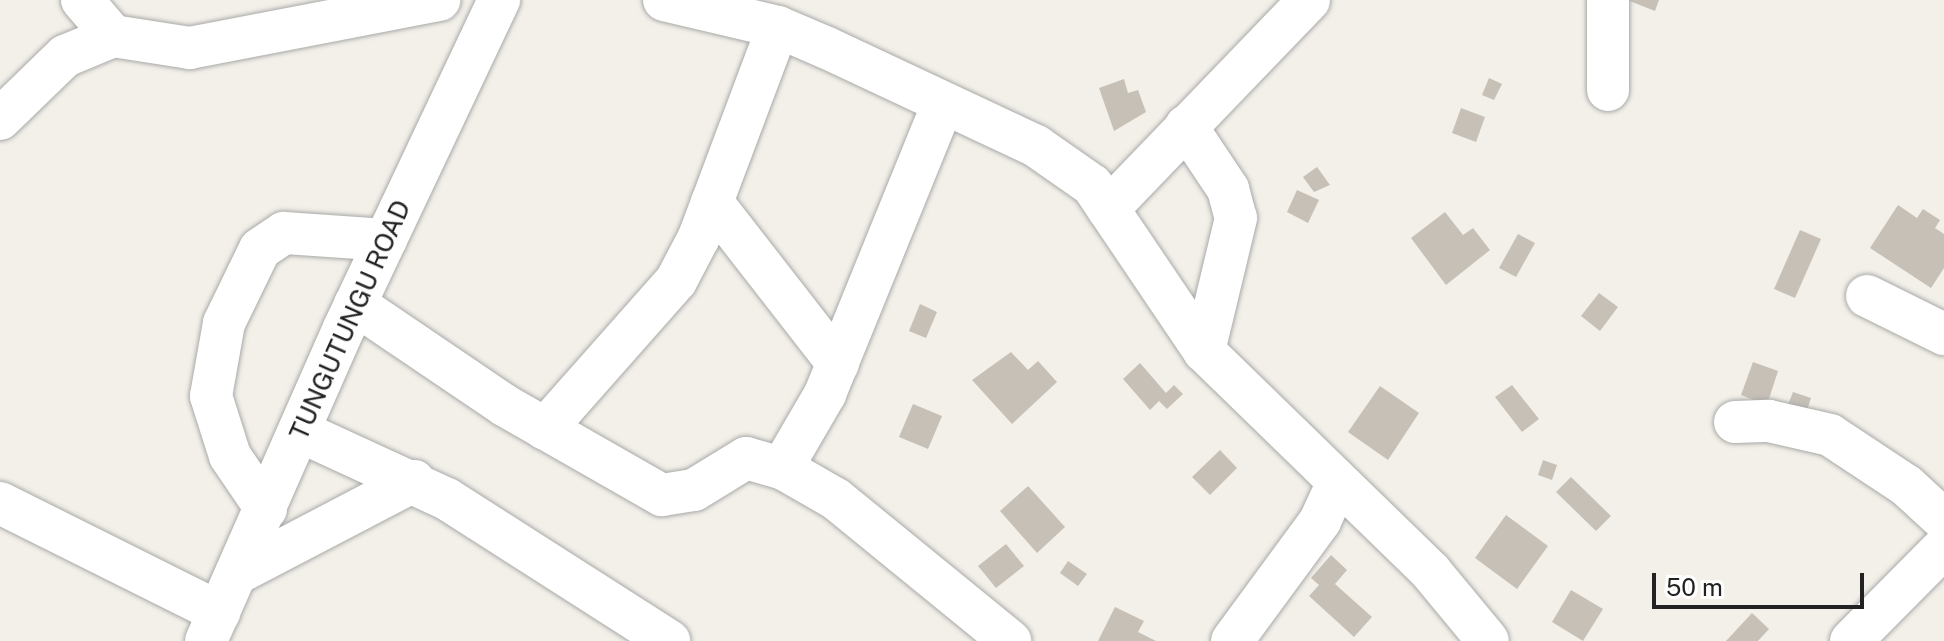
<!DOCTYPE html>
<style>
body{margin:0}
#map{position:relative;width:1944px;height:641px;overflow:hidden;background:#f2f0e8;font-family:"Public Sans",sans-serif}
div>[style]{position:absolute}
.building>*{inset:0;background:#c7c0b7}
.roads{filter:drop-shadow(0 0 2px #a9a9a9) drop-shadow(0 0 2px #a9a9a9)}
.minor>*{height:42px;margin:-21px;padding:0 21px;transform-origin:21px;border-radius:21px;background:#fff}
span{translate:-50% -50%;white-space:nowrap;text-align:center;line-height:1.15;-webkit-text-stroke:8px #fff;paint-order:stroke}
.street-label{font-size:26px;color:#222}
.scale{position:absolute;left:1652px;top:573px;width:212px;height:36px;box-sizing:border-box;border:4px solid #222;border-top:0;padding-left:10px;font-size:24px;line-height:28px;white-space:nowrap;color:#222;-webkit-text-stroke:6px #fff;paint-order:stroke}
</style>
<div id="map">
<div class="building">
<div style="clip-path:polygon(1627px 0,1659px 0,1655px 11px)"></div>
<div style="clip-path:polygon(1489px 78px,1502px 84px,1494px 100px,1482px 95px)"></div>
<div style="clip-path:polygon(1124px 79px,1128px 93px,1138px 90px,1146px 112px,1114px 131px,1099px 88px)"></div>
<div style="clip-path:polygon(1461px 108px,1485px 117px,1476px 142px,1452px 133px)"></div>
<div style="clip-path:polygon(1317px 167px,1330px 185px,1314px 192px,1303px 177px)"></div>
<div style="clip-path:polygon(1297px 190px,1319px 200px,1308px 223px,1287px 212px)"></div>
<div style="clip-path:polygon(1898px 205px,1917px 218px,1923px 209px,1940px 220px,1935px 228px,1944px 234px,1944px 268px,1931px 288px,1870px 248px)"></div>
<div style="clip-path:polygon(1445px 212px,1463px 235px,1473px 228px,1490px 250px,1446px 285px,1411px 238px)"></div>
<div style="clip-path:polygon(1800px 230px,1821px 239px,1795px 298px,1774px 289px)"></div>
<div style="clip-path:polygon(1518px 234px,1535px 243px,1516px 277px,1499px 268px)"></div>
<div style="clip-path:polygon(1599px 293px,1618px 307px,1600px 331px,1581px 316px)"></div>
<div style="clip-path:polygon(920px 304px,937px 312px,926px 338px,909px 331px)"></div>
<div style="clip-path:polygon(1011px 352px,1028px 370px,1038px 361px,1057px 382px,1012px 424px,972px 380px)"></div>
<div style="clip-path:polygon(1753px 362px,1778px 371px,1767px 405px,1741px 395px)"></div>
<div style="clip-path:polygon(1140px 363px,1166px 393px,1174px 385px,1183px 394px,1167px 409px,1159px 401px,1150px 410px,1123px 379px)"></div>
<div style="clip-path:polygon(1512px 385px,1539px 419px,1522px 432px,1495px 397px)"></div>
<div style="clip-path:polygon(1380px 386px,1419px 413px,1388px 460px,1348px 432px)"></div>
<div style="clip-path:polygon(1793px 392px,1811px 398px,1805px 416px,1786px 410px)"></div>
<div style="clip-path:polygon(913px 404px,942px 416px,928px 449px,899px 437px)"></div>
<div style="clip-path:polygon(1220px 450px,1237px 468px,1210px 495px,1192px 477px)"></div>
<div style="clip-path:polygon(1543px 460px,1557px 465px,1552px 480px,1538px 475px)"></div>
<div style="clip-path:polygon(1571px 477px,1611px 516px,1596px 531px,1556px 492px)"></div>
<div style="clip-path:polygon(1028px 486px,1065px 527px,1037px 553px,1000px 511px)"></div>
<div style="clip-path:polygon(1506px 515px,1548px 546px,1517px 589px,1475px 558px)"></div>
<div style="clip-path:polygon(1006px 544px,1024px 566px,996px 588px,978px 566px)"></div>
<div style="clip-path:polygon(1331px 555px,1347px 570px,1335px 584px,1372px 617px,1354px 637px,1309px 596px,1319px 585px,1311px 578px)"></div>
<div style="clip-path:polygon(1068px 561px,1087px 574px,1078px 586px,1060px 573px)"></div>
<div style="clip-path:polygon(1571px 590px,1603px 609px,1583px 641px,1552px 622px)"></div>
<div style="clip-path:polygon(1115px 607px,1144px 621px,1138px 632px,1156px 641px,1098px 641px)"></div>
<div style="clip-path:polygon(1752px 613px,1769px 629px,1758px 641px,1726px 641px)"></div>
</div>
<div class="roads">
<div class="minor">
<div style="left:82px;top:0;width:48px;rotate:49.3deg"></div>
<div style="left:664px;top:0;width:117px;rotate:13.3deg"></div>
<div style="left:778px;top:27px;width:53px;rotate:23.2deg"></div>
<div style="left:827px;top:48px;width:231px;rotate:25.1deg"></div>
<div style="left:1036px;top:146px;width:68px;rotate:34.9deg"></div>
<div style="left:1092px;top:185px;width:200px;rotate:56deg"></div>
<div style="left:1204px;top:351px;width:317px;rotate:44.2deg"></div>
<div style="left:1431px;top:572px;width:89px;rotate:50.4deg"></div>
<div style="left:1608px;top:90px;width:90px;rotate:-90deg"></div>
<div style="left:0;top:119px;width:91px;rotate:-44.1deg"></div>
<div style="left:65px;top:56px;width:52px;rotate:-22.6deg"></div>
<div style="left:113px;top:36px;width:78px;rotate:8.9deg"></div>
<div style="left:190px;top:48px;width:254px;rotate:-10.9deg"></div>
<div style="left:1186px;top:126px;width:76px;rotate:56.3deg"></div>
<div style="left:1228px;top:189px;width:30px;rotate:75deg"></div>
<div style="left:1236px;top:218px;width:137px;rotate:103.5deg"></div>
<div style="left:712px;top:202px;width:205px;rotate:52.1deg"></div>
<div style="left:1108px;top:209px;width:290px;rotate:-46.1deg"></div>
<div style="left:1867px;top:296px;width:86px;rotate:26.3deg"></div>
<div style="left:355px;top:304px;width:180px;rotate:34.1deg"></div>
<div style="left:504px;top:405px;width:182px;rotate:29.7deg"></div>
<div style="left:662px;top:495px;width:32px;rotate:-9deg"></div>
<div style="left:694px;top:490px;width:61px;rotate:-31.6deg"></div>
<div style="left:746px;top:458px;width:37px;rotate:16deg"></div>
<div style="left:782px;top:468px;width:62px;rotate:29.9deg"></div>
<div style="left:836px;top:499px;width:225px;rotate:39.2deg"></div>
<div style="left:1735px;top:422px;width:34px;rotate:-2deg"></div>
<div style="left:1769px;top:421px;width:63px;rotate:12.9deg"></div>
<div style="left:1830px;top:435px;width:92px;rotate:33.5deg"></div>
<div style="left:1907px;top:486px;width:50px;rotate:42.6deg"></div>
<div style="left:545px;top:429px;width:198px;rotate:-48.5deg"></div>
<div style="left:676px;top:281px;width:50px;rotate:-62.4deg"></div>
<div style="left:699px;top:237px;width:224px;rotate:-69.4deg"></div>
<div style="left:299px;top:431px;width:163px;rotate:24.7deg"></div>
<div style="left:447px;top:499px;width:264px;rotate:32.6deg"></div>
<div style="left:782px;top:468px;width:86px;rotate:-59.8deg"></div>
<div style="left:825px;top:394px;width:313px;rotate:-67.9deg"></div>
<div style="left:0;top:503px;width:245px;rotate:26.5deg"></div>
<div style="left:266px;top:509px;width:64px;rotate:-124.2deg"></div>
<div style="left:230px;top:456px;width:63px;rotate:-107.6deg"></div>
<div style="left:211px;top:396px;width:74px;rotate:-79.9deg"></div>
<div style="left:224px;top:323px;width:82px;rotate:-64.1deg"></div>
<div style="left:260px;top:249px;width:29px;rotate:-34deg"></div>
<div style="left:284px;top:233px;width:102px;rotate:3.9deg"></div>
<div style="left:236px;top:574px;width:201px;rotate:-27.6deg"></div>
<div style="left:206px;top:641px;width:342px;rotate:-66.2deg"></div>
<div style="left:344px;top:328px;width:363px;rotate:-64.7deg"></div>
<div style="left:1232px;top:641px;width:149px;rotate:-53.7deg"></div>
<div style="left:1320px;top:521px;width:41px;rotate:-65.3deg"></div>
<div style="left:1851px;top:641px;width:132px;rotate:-45.3deg"></div>
</div>
</div>
<div class="street-label">
<span style="left:350px;top:320px;rotate:-66deg">TUNGUTUNGU ROAD</span>
</div>
<div class="scale">50 m</div>
</div>
